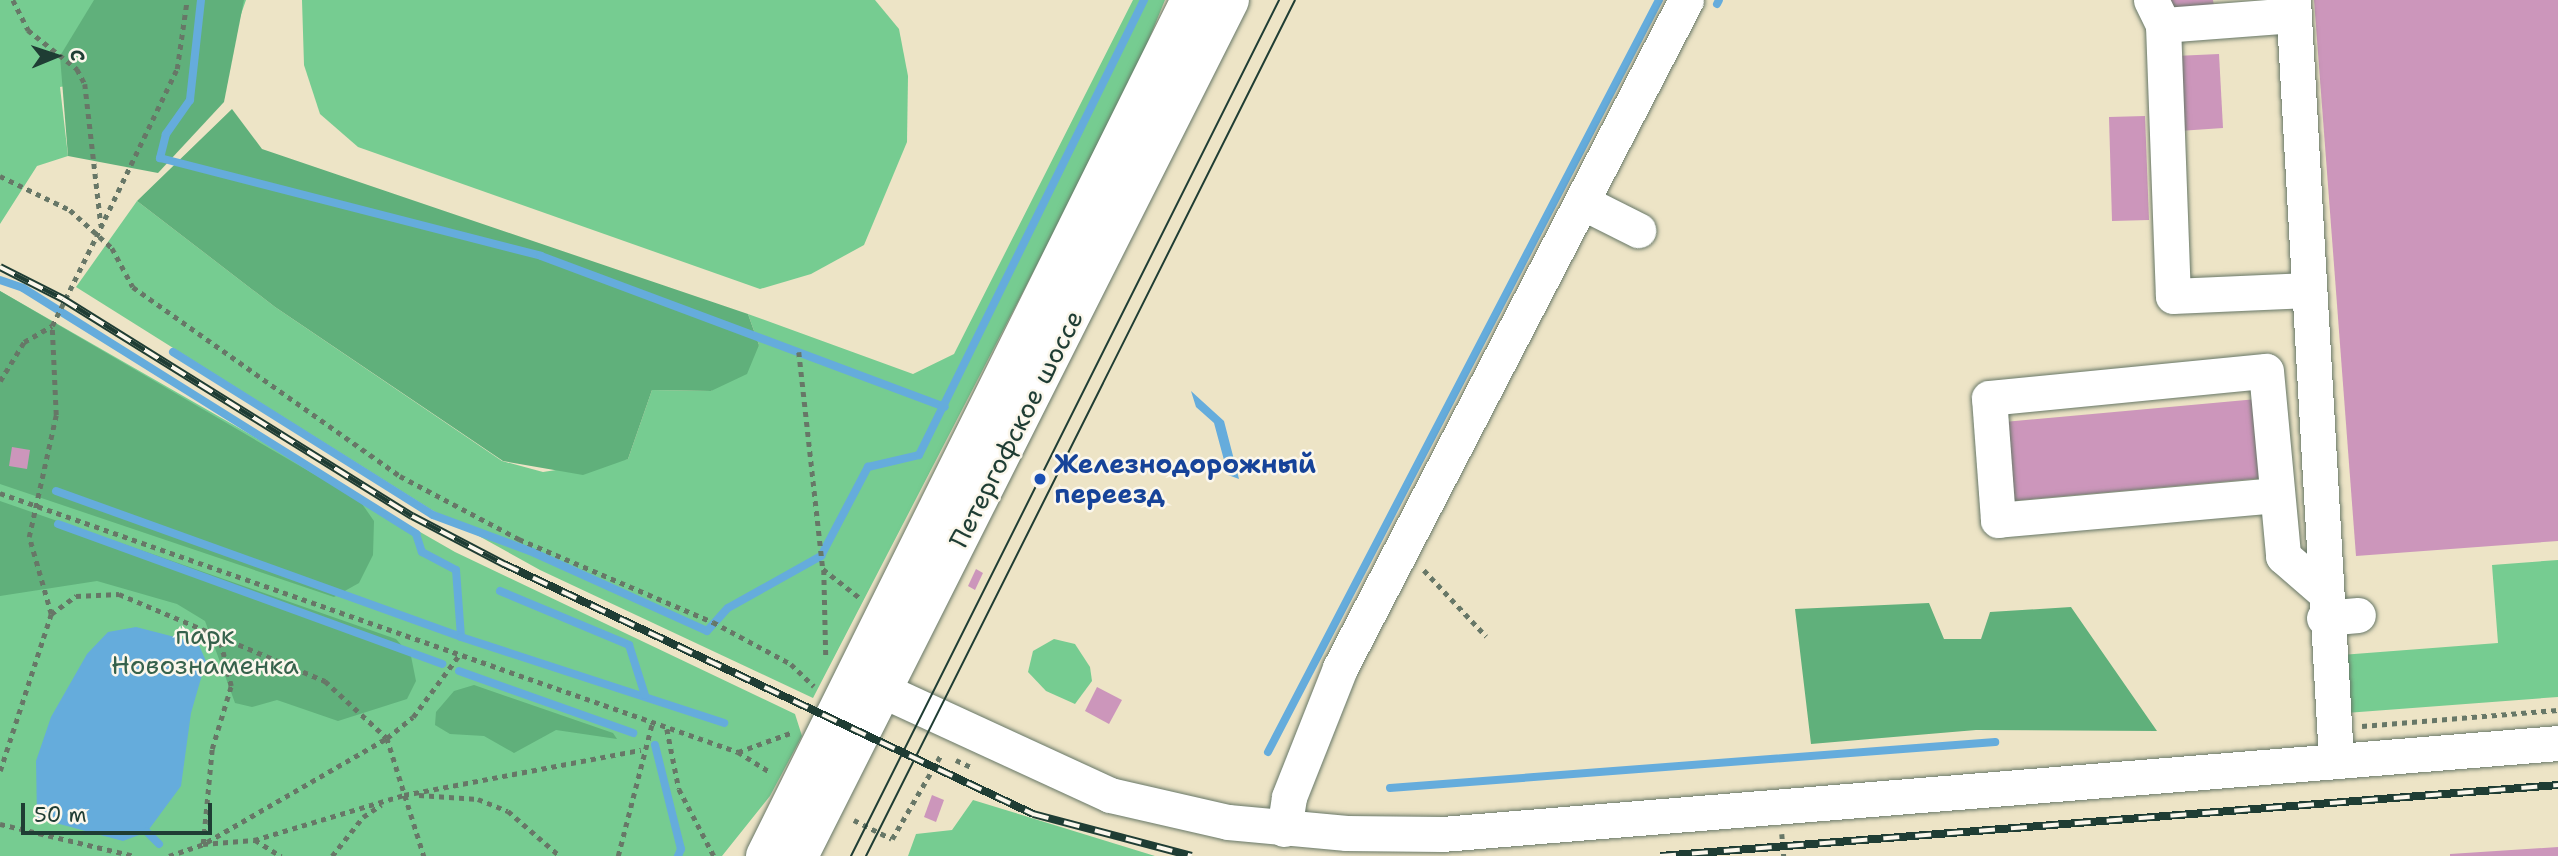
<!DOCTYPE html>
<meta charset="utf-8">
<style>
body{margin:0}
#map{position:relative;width:2558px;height:856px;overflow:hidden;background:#ede4c6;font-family:"Shantell Sans",sans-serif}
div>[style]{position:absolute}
.green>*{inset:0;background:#76cc91}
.forest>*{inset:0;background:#60b07b}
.water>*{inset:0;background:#65acdc}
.stream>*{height:8px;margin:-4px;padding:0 4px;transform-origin:4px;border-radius:4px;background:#65acdc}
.building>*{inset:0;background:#cc96bb}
.path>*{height:4.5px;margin-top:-2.25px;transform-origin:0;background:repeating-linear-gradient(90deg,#677767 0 5px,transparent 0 10px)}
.roads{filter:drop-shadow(0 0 2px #677767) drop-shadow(0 0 2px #677767)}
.minor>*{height:35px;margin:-17.5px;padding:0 17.5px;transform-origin:17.5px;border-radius:17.5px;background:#fff}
.major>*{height:38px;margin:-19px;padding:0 19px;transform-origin:19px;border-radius:19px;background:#fff}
.tram>*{height:2px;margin:-1px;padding:0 1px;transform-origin:1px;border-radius:1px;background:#1f3d34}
.rail>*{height:8px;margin-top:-4px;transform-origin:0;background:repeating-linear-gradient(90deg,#fbf7ec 0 16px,#1f3d34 0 32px);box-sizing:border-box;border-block:2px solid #1f3d34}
.dots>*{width:19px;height:19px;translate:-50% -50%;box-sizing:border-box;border:4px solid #fbf7ec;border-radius:50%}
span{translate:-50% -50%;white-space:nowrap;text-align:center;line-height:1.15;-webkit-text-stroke:5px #fbf7ec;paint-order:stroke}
.street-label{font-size:26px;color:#1f3d34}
.transit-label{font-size:26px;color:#164399;font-weight:700}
.left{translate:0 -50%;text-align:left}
.park-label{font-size:26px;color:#35614b}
.north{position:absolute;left:21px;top:21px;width:70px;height:70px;-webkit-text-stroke:5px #fbf7ec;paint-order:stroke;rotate:88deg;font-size:19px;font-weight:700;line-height:28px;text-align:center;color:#1f3d34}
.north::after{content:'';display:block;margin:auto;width:24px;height:32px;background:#1f3d34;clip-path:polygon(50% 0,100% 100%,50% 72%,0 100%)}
.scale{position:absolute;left:21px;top:803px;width:191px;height:32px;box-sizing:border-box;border:4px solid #1f3d34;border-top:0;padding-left:9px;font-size:21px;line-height:24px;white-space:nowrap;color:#1f3d34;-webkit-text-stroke:5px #fbf7ec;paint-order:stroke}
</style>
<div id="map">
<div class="green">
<div style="clip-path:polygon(0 0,246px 0,226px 57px,60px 87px,68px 156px,37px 166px,0 224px)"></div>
<div style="clip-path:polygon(302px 0,875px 0,899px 29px,908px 76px,907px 142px,864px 245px,811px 274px,760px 289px,358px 147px,320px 114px,304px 65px)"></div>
<div style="clip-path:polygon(1133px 0,1165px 0,1131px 83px,813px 698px,540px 570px,430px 509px,76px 287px,137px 201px,275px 307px,502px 461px,543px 472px,628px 459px,652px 390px,711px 391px,759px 345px,748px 314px,913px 374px,954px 354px)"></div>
<div style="clip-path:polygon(0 291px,455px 552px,795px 714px,802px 736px,770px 796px,722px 856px,0 856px)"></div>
<div style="clip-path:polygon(2558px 560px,2558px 697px,2346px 713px,2341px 655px,2498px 643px,2492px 565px)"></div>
<div style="clip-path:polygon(1054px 639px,1075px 644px,1090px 667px,1092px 681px,1075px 704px,1046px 691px,1028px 672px,1033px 651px)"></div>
<div style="clip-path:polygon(973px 800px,1155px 856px,908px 856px,916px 834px,952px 830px)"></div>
</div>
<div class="forest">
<div style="clip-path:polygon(94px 0,244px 0,224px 102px,158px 173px,68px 156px,60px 56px)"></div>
<div style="clip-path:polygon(232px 109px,262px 149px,748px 314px,759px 345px,747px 374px,711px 391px,652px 390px,628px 459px,583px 475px,503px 461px,275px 307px,137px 201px)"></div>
<div style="clip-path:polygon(0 291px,360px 501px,374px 521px,373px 555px,359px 583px,334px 597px,0 484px)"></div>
<div style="clip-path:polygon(0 501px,396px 639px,411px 656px,416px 681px,407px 699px,338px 721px,277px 700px,252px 707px,235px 703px,205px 621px,177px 604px,97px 581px,0 596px)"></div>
<div style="clip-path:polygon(1929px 603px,1944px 639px,1981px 639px,1990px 612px,2071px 607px,2157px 731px,1976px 730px,1811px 744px,1795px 609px)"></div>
<div style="clip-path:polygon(474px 685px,613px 733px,617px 739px,556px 730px,514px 753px,484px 736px,450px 734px,435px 725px,436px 712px,454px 691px)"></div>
</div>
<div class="water">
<div style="clip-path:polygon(1191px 391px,1224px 421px,1239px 479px,1228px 475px,1214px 423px,1196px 407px)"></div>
<div style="clip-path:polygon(136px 627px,198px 643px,206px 661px,191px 713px,181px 786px,147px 832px,123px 841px,37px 818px,36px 761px,51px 717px,87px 654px,108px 632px)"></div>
</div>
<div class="stream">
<div style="left:201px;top:0;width:101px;rotate:96.3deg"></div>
<div style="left:190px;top:100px;width:42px;rotate:125.2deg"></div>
<div style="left:166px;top:134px;width:25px;rotate:104deg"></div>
<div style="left:160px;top:158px;width:393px;rotate:14.4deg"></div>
<div style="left:541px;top:256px;width:431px;rotate:20.5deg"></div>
<div style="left:1717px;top:4px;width:4px;rotate:-63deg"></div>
<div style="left:0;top:280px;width:24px;rotate:19deg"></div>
<div style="left:23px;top:288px;width:464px;rotate:32deg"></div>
<div style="left:416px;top:534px;width:19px;rotate:72deg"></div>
<div style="left:422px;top:552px;width:38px;rotate:28deg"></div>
<div style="left:456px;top:570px;width:67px;rotate:85.7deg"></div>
<div style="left:173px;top:352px;width:307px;rotate:32.1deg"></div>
<div style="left:433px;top:515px;width:103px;rotate:20.4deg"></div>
<div style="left:530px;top:551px;width:194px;rotate:24.3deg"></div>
<div style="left:707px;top:631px;width:31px;rotate:-48deg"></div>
<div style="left:728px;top:608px;width:107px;rotate:-29.2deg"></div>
<div style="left:821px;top:556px;width:101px;rotate:-62.2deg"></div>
<div style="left:868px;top:467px;width:52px;rotate:-13.2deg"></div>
<div style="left:919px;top:455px;width:508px;rotate:-63.69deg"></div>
<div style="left:56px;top:491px;width:431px;rotate:19.8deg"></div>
<div style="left:461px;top:637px;width:277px;rotate:18.1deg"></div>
<div style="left:58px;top:524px;width:409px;rotate:20deg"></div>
<div style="left:500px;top:591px;width:140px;rotate:22.7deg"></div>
<div style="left:629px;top:645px;width:52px;rotate:72.3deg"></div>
<div style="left:459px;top:671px;width:185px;rotate:19.6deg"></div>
<div style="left:655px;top:745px;width:107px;rotate:76deg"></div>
<div style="left:681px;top:849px;width:8px;rotate:113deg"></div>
<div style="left:1268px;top:752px;width:848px;rotate:-62.53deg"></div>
<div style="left:1390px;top:788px;width:607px;rotate:-4.35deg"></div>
<div style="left:147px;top:832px;width:17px;rotate:45deg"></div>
</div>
<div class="building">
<div style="clip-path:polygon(2171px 0,2213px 0,2214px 6px,2172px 10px)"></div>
<div style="clip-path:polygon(2314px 0,2558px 0,2558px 541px,2356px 556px)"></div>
<div style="clip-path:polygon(2219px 54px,2223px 128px,2179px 131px,2175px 56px)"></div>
<div style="clip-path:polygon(2145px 116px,2149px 220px,2112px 221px,2109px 117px)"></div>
<div style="clip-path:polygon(2257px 399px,2264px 478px,2011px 501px,2004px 422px)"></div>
<div style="clip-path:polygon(12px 447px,30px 450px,27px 469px,9px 466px)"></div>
<div style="clip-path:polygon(976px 569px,983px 573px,975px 590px,968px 586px)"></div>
<div style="clip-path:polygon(1097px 687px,1122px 700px,1109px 724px,1085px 711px)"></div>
<div style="clip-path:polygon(932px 795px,944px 800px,936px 822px,924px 817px)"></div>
<div style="clip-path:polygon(2558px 847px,2558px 856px,2450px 856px,2450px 854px)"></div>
</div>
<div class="path">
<div style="left:13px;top:0;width:34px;rotate:63deg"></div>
<div style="left:28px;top:30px;width:63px;rotate:38.5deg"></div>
<div style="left:77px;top:69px;width:17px;rotate:62deg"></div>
<div style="left:85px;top:84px;width:142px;rotate:83.5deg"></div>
<div style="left:0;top:176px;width:78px;rotate:25.9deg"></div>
<div style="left:70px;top:210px;width:57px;rotate:42.1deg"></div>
<div style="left:112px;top:248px;width:44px;rotate:61.7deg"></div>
<div style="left:133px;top:287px;width:327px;rotate:35.3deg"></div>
<div style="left:400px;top:476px;width:135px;rotate:27.9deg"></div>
<div style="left:519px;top:539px;width:211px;rotate:23.2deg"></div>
<div style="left:713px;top:622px;width:89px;rotate:28.3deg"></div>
<div style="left:791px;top:664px;width:32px;rotate:44deg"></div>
<div style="left:799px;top:352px;width:218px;rotate:83.7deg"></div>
<div style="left:823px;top:569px;width:47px;rotate:38.1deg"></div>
<div style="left:0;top:381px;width:46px;rotate:-58.4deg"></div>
<div style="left:24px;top:342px;width:32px;rotate:-30deg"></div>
<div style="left:52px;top:326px;width:99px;rotate:-63.7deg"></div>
<div style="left:96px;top:237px;width:187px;rotate:-64.3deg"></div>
<div style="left:177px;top:69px;width:70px;rotate:-81.8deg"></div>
<div style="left:0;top:493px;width:782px;rotate:19.34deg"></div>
<div style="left:738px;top:752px;width:39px;rotate:32deg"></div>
<div style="left:824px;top:570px;width:89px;rotate:88.7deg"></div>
<div style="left:1424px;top:570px;width:91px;rotate:46.8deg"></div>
<div style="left:51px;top:614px;width:31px;rotate:-36deg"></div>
<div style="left:76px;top:596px;width:43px;rotate:-2.7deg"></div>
<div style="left:119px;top:594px;width:224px;rotate:22.9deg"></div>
<div style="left:325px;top:681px;width:84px;rotate:42.6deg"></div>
<div style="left:387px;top:738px;width:124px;rotate:72.6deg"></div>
<div style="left:2362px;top:726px;width:197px;rotate:-4.7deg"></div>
<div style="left:667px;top:729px;width:61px;rotate:78.7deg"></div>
<div style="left:679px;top:789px;width:76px;rotate:62.4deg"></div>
<div style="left:738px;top:752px;width:59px;rotate:-20deg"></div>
<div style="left:956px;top:760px;width:19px;rotate:25deg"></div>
<div style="left:0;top:771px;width:165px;rotate:-72deg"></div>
<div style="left:51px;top:614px;width:80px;rotate:-105.9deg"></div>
<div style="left:29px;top:537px;width:125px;rotate:-77.5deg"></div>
<div style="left:56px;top:415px;width:89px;rotate:-92.6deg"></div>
<div style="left:419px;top:795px;width:59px;rotate:3.9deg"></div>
<div style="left:478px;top:799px;width:32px;rotate:22deg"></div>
<div style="left:508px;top:811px;width:69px;rotate:40.9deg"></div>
<div style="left:854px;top:820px;width:42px;rotate:26.6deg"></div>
<div style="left:892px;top:839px;width:99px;rotate:-59.8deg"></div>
<div style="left:0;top:824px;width:138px;rotate:13.4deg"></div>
<div style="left:1782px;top:834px;width:22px;rotate:85deg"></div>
<div style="left:255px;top:840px;width:31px;rotate:32deg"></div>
<div style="left:207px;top:842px;width:208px;rotate:-30deg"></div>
<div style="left:387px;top:738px;width:33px;rotate:-39deg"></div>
<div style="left:413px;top:717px;width:79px;rotate:-53.3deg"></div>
<div style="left:203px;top:844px;width:95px;rotate:-84.6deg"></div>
<div style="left:212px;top:749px;width:66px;rotate:-73.2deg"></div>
<div style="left:231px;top:686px;width:51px;rotate:-103.5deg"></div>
<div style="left:169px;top:856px;width:36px;rotate:-19deg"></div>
<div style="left:203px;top:844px;width:51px;rotate:-4.5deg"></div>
<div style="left:254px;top:840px;width:157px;rotate:-16.7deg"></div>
<div style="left:404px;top:795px;width:241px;rotate:-10.8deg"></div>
<div style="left:332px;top:856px;width:50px;rotate:-51.5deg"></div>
<div style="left:363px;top:817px;width:22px;rotate:-34deg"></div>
<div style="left:618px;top:856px;width:136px;rotate:-75.6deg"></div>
</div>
<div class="roads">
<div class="minor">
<div style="left:2151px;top:0;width:28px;rotate:64deg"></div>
<div style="left:2163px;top:25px;width:271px;rotate:87.9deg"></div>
<div style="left:2173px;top:296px;width:135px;rotate:-2.5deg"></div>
<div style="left:2293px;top:0;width:760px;rotate:86.76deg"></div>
<div style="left:2163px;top:25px;width:130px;rotate:-4.4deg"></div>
<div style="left:1582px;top:202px;width:63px;rotate:26.6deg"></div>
<div style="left:2276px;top:495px;width:279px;rotate:174.9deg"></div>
<div style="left:1998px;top:520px;width:122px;rotate:-94.2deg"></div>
<div style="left:1989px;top:398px;width:278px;rotate:-5.6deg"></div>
<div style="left:2266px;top:371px;width:186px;rotate:84.7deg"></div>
<div style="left:2283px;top:556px;width:52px;rotate:41.1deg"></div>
<div style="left:2324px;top:618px;width:34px;rotate:-5deg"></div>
<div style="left:858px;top:679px;width:277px;rotate:24.7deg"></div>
<div style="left:1110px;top:795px;width:121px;rotate:12.9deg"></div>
<div style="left:1228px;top:822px;width:119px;rotate:5.3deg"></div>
<div style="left:1346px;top:833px;width:96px;rotate:0.6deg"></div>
<div style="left:1442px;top:834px;width:1120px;rotate:-4.66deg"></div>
<div style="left:1284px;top:829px;width:32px;rotate:-81deg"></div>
<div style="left:1289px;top:797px;width:139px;rotate:-68.4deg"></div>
<div style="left:1340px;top:668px;width:752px;rotate:-62.62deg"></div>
</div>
<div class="major">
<div style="left:765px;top:856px;width:956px;rotate:-63.6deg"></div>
<div style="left:799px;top:856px;width:958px;rotate:-63.27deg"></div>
</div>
</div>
<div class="tram">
<div style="left:851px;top:856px;width:957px;rotate:-63.43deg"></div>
<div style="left:866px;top:856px;width:957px;rotate:-63.38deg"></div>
</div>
<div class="rail">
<div style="left:0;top:267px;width:71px;rotate:26.9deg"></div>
<div style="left:63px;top:299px;width:411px;rotate:31.9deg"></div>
<div style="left:412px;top:516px;width:104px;rotate:27.6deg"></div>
<div style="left:504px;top:564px;width:585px;rotate:25.29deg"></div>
<div style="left:1033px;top:814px;width:164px;rotate:14.8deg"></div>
<div style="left:1660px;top:856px;width:901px;rotate:-4.52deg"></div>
</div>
<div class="dots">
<div style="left:1040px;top:479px;background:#1a4fb4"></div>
</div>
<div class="street-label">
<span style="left:1016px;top:429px;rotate:-63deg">Петергофское шоссе</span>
</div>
<div class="transit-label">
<span class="left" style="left:1054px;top:479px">Железнодорожный<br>переезд</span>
</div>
<div class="park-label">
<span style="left:205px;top:650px">парк<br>Новознаменка</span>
</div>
<div class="north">С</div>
<div class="scale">50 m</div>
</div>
